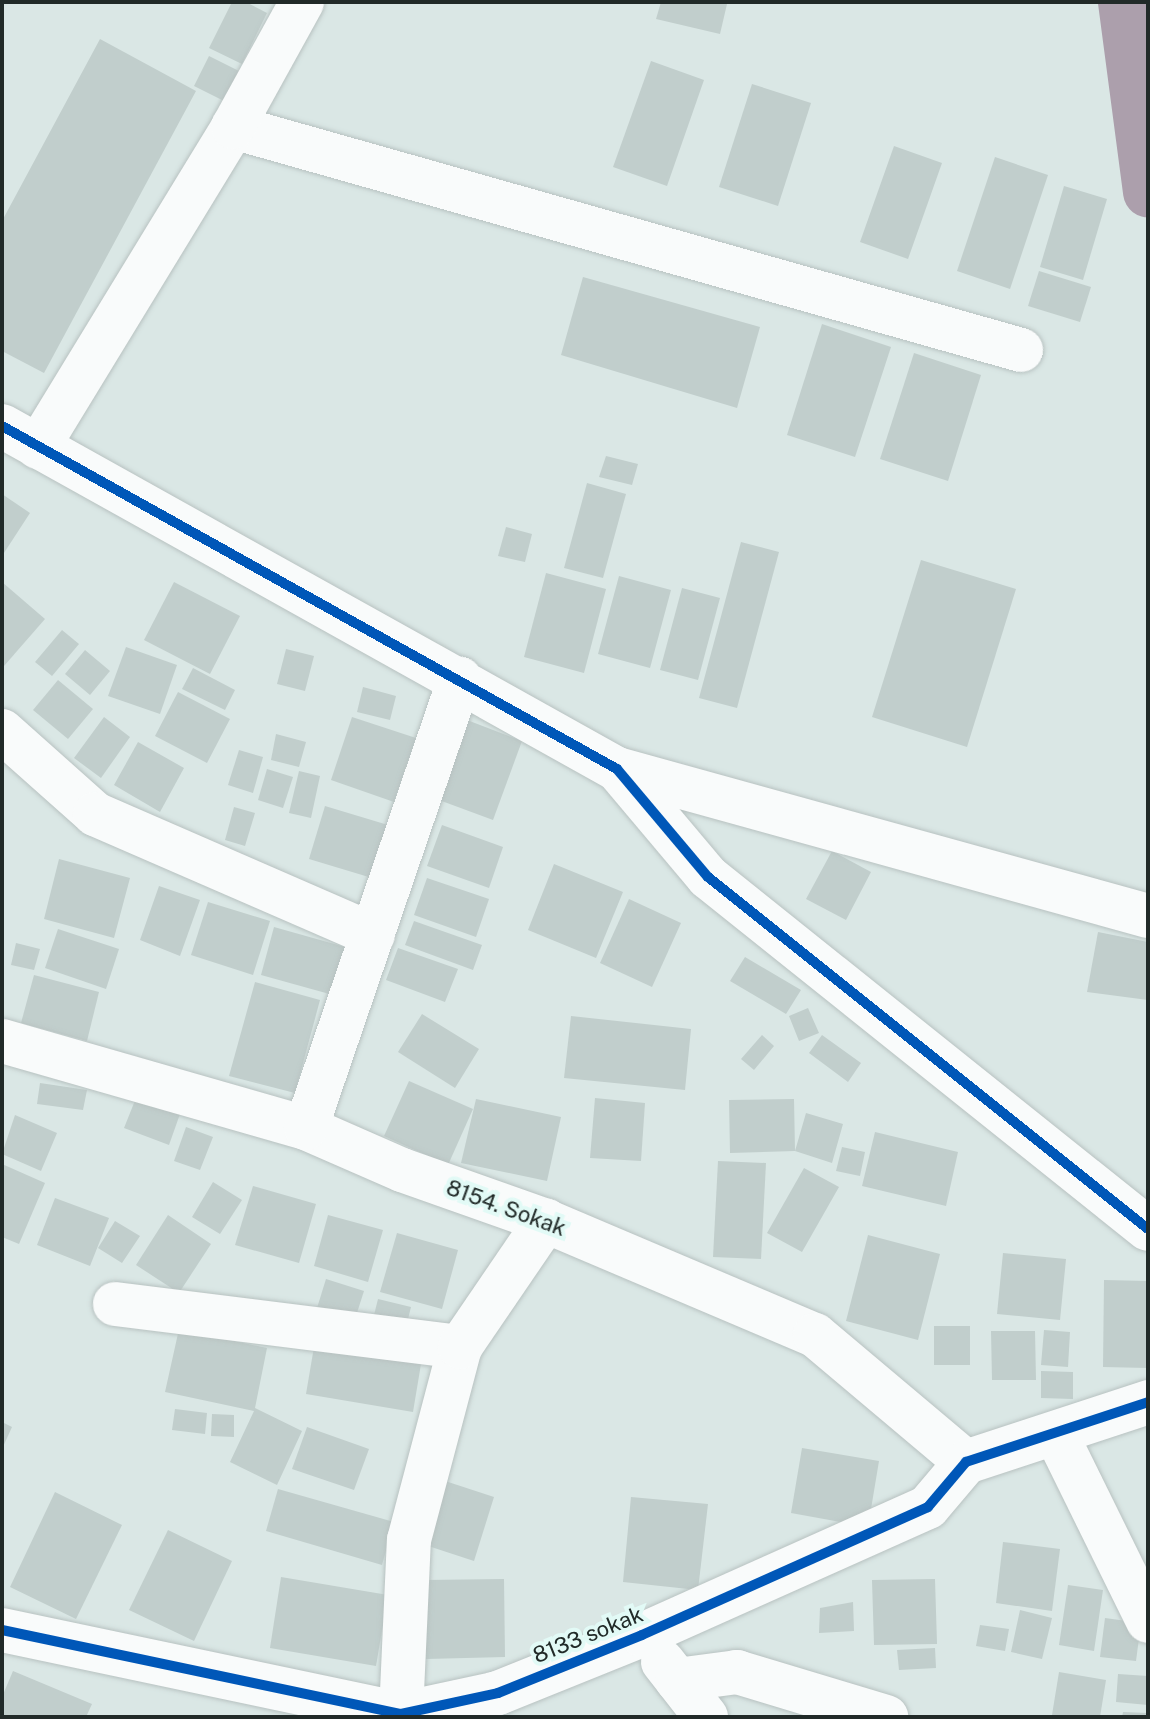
<!DOCTYPE html>
<style>
body{margin:0}
#map{position:relative;width:1150px;height:1719px;overflow:hidden;background:#dae7e5;font-family:"Public Sans",sans-serif}
div>[style]{position:absolute}
.canal>*{height:50px;margin:-25px;padding:0 25px;transform-origin:25px;border-radius:25px;background:#ac9fac}
.building>*{inset:0;background:#c1cecc}
.roads{filter:drop-shadow(0 0 2px #b8c2c1) drop-shadow(0 0 2px #b8c2c1)}
.minor>*{height:44px;margin:-22px;padding:0 22px;transform-origin:22px;border-radius:22px;background:#f9fbfb}
.cycleway>*{height:10px;margin:-5px;padding:0 5px;transform-origin:5px;border-radius:5px;background:#0057b8}
span{translate:-50% -50%;white-space:nowrap;text-align:center;line-height:1.15;-webkit-text-stroke:8px #e2faf6;paint-order:stroke}
.street-label{font-size:22px;color:#212a28}
.frame{position:absolute;inset:0;border:4px solid #212a28;pointer-events:none}
</style>
<div id="map">
<div class="canal">
<div style="left:1123px;top:2px;width:192px;rotate:82.5deg"></div>
</div>
<div class="building">
<div style="clip-path:polygon(232px 2px,246px 2px,267px 13px,242px 64px,209px 48px)"></div>
<div style="clip-path:polygon(661px 2px,727px 4px,720px 34px,656px 19px)"></div>
<div style="clip-path:polygon(100px 39px,196px 91px,44px 373px,2px 351px,2px 221px)"></div>
<div style="clip-path:polygon(209px 56px,247px 75px,232px 105px,194px 86px)"></div>
<div style="clip-path:polygon(651px 61px,704px 80px,667px 186px,613px 167px)"></div>
<div style="clip-path:polygon(752px 84px,811px 103px,778px 206px,719px 187px)"></div>
<div style="clip-path:polygon(894px 146px,942px 163px,908px 259px,860px 242px)"></div>
<div style="clip-path:polygon(995px 157px,1048px 175px,1010px 289px,957px 271px)"></div>
<div style="clip-path:polygon(1064px 186px,1107px 199px,1083px 280px,1040px 267px)"></div>
<div style="clip-path:polygon(1039px 271px,1091px 287px,1080px 322px,1028px 306px)"></div>
<div style="clip-path:polygon(583px 277px,760px 327px,737px 408px,561px 355px)"></div>
<div style="clip-path:polygon(822px 324px,891px 347px,855px 457px,787px 435px)"></div>
<div style="clip-path:polygon(914px 353px,981px 375px,948px 481px,880px 459px)"></div>
<div style="clip-path:polygon(606px 456px,638px 464px,632px 485px,599px 477px)"></div>
<div style="clip-path:polygon(587px 483px,626px 494px,603px 578px,564px 568px)"></div>
<div style="clip-path:polygon(2px 494px,30px 513px,2px 556px)"></div>
<div style="clip-path:polygon(506px 527px,532px 534px,525px 562px,498px 556px)"></div>
<div style="clip-path:polygon(741px 542px,779px 552px,737px 708px,699px 698px)"></div>
<div style="clip-path:polygon(921px 560px,1016px 589px,967px 747px,872px 717px)"></div>
<div style="clip-path:polygon(546px 573px,606px 589px,584px 673px,524px 657px)"></div>
<div style="clip-path:polygon(619px 576px,671px 590px,650px 668px,598px 654px)"></div>
<div style="clip-path:polygon(2px 582px,45px 619px,4px 666px,2px 665px)"></div>
<div style="clip-path:polygon(174px 582px,240px 616px,210px 674px,144px 640px)"></div>
<div style="clip-path:polygon(682px 588px,720px 598px,698px 680px,660px 670px)"></div>
<div style="clip-path:polygon(62px 630px,79px 644px,52px 676px,35px 662px)"></div>
<div style="clip-path:polygon(126px 647px,177px 665px,160px 714px,108px 696px)"></div>
<div style="clip-path:polygon(286px 649px,314px 656px,305px 691px,277px 684px)"></div>
<div style="clip-path:polygon(85px 650px,110px 671px,90px 695px,65px 674px)"></div>
<div style="clip-path:polygon(193px 668px,235px 690px,225px 710px,182px 689px)"></div>
<div style="clip-path:polygon(58px 680px,93px 709px,68px 739px,33px 710px)"></div>
<div style="clip-path:polygon(363px 687px,396px 696px,390px 720px,357px 712px)"></div>
<div style="clip-path:polygon(178px 692px,230px 719px,207px 763px,155px 736px)"></div>
<div style="clip-path:polygon(104px 717px,130px 737px,101px 778px,74px 758px)"></div>
<div style="clip-path:polygon(352px 717px,416px 738px,394px 802px,331px 780px)"></div>
<div style="clip-path:polygon(467px 720px,522px 741px,493px 820px,439px 800px)"></div>
<div style="clip-path:polygon(276px 734px,306px 742px,299px 767px,271px 760px)"></div>
<div style="clip-path:polygon(138px 742px,184px 768px,160px 812px,114px 785px)"></div>
<div style="clip-path:polygon(239px 750px,263px 757px,253px 793px,228px 785px)"></div>
<div style="clip-path:polygon(267px 769px,293px 777px,283px 808px,258px 800px)"></div>
<div style="clip-path:polygon(299px 771px,320px 776px,311px 818px,289px 813px)"></div>
<div style="clip-path:polygon(325px 806px,388px 825px,372px 878px,309px 859px)"></div>
<div style="clip-path:polygon(234px 807px,255px 813px,245px 846px,225px 840px)"></div>
<div style="clip-path:polygon(442px 825px,503px 847px,489px 888px,427px 866px)"></div>
<div style="clip-path:polygon(832px 851px,871px 872px,846px 920px,806px 899px)"></div>
<div style="clip-path:polygon(59px 859px,130px 878px,114px 938px,44px 919px)"></div>
<div style="clip-path:polygon(554px 864px,623px 892px,596px 958px,528px 930px)"></div>
<div style="clip-path:polygon(427px 878px,489px 899px,476px 937px,414px 915px)"></div>
<div style="clip-path:polygon(159px 886px,200px 900px,180px 956px,140px 940px)"></div>
<div style="clip-path:polygon(629px 899px,681px 923px,652px 987px,600px 963px)"></div>
<div style="clip-path:polygon(208px 902px,270px 921px,253px 975px,191px 955px)"></div>
<div style="clip-path:polygon(414px 921px,482px 945px,473px 970px,405px 945px)"></div>
<div style="clip-path:polygon(274px 927px,345px 947px,333px 995px,261px 975px)"></div>
<div style="clip-path:polygon(58px 929px,119px 949px,106px 989px,45px 968px)"></div>
<div style="clip-path:polygon(1098px 932px,1148px 942px,1148px 1000px,1087px 992px)"></div>
<div style="clip-path:polygon(16px 943px,40px 949px,34px 970px,11px 965px)"></div>
<div style="clip-path:polygon(398px 948px,458px 969px,445px 1002px,386px 980px)"></div>
<div style="clip-path:polygon(745px 957px,801px 990px,786px 1014px,730px 981px)"></div>
<div style="clip-path:polygon(34px 975px,99px 992px,87px 1041px,21px 1023px)"></div>
<div style="clip-path:polygon(255px 982px,320px 1000px,295px 1093px,229px 1076px)"></div>
<div style="clip-path:polygon(808px 1008px,819px 1033px,799px 1041px,789px 1016px)"></div>
<div style="clip-path:polygon(422px 1014px,479px 1049px,455px 1088px,398px 1052px)"></div>
<div style="clip-path:polygon(571px 1016px,691px 1029px,685px 1090px,564px 1078px)"></div>
<div style="clip-path:polygon(762px 1035px,774px 1046px,754px 1070px,741px 1059px)"></div>
<div style="clip-path:polygon(822px 1035px,861px 1063px,848px 1082px,809px 1053px)"></div>
<div style="clip-path:polygon(409px 1081px,473px 1109px,448px 1165px,384px 1136px)"></div>
<div style="clip-path:polygon(40px 1083px,87px 1090px,83px 1110px,37px 1104px)"></div>
<div style="clip-path:polygon(136px 1098px,180px 1114px,169px 1145px,124px 1128px)"></div>
<div style="clip-path:polygon(595px 1098px,645px 1103px,641px 1161px,590px 1158px)"></div>
<div style="clip-path:polygon(476px 1099px,561px 1117px,547px 1181px,461px 1163px)"></div>
<div style="clip-path:polygon(794px 1099px,795px 1151px,806px 1113px,843px 1124px,832px 1163px,795px 1151px,730px 1153px,729px 1100px)"></div>
<div style="clip-path:polygon(15px 1115px,57px 1133px,41px 1171px,2px 1154px)"></div>
<div style="clip-path:polygon(186px 1127px,213px 1137px,200px 1170px,174px 1161px)"></div>
<div style="clip-path:polygon(875px 1132px,958px 1152px,946px 1206px,862px 1186px)"></div>
<div style="clip-path:polygon(842px 1147px,865px 1152px,860px 1176px,836px 1171px)"></div>
<div style="clip-path:polygon(718px 1161px,766px 1163px,761px 1259px,713px 1257px)"></div>
<div style="clip-path:polygon(2px 1164px,45px 1183px,19px 1244px,2px 1237px)"></div>
<div style="clip-path:polygon(804px 1168px,839px 1187px,802px 1252px,767px 1233px)"></div>
<div style="clip-path:polygon(213px 1182px,242px 1200px,220px 1234px,192px 1217px)"></div>
<div style="clip-path:polygon(253px 1186px,316px 1204px,299px 1263px,235px 1245px)"></div>
<div style="clip-path:polygon(55px 1198px,109px 1218px,90px 1266px,37px 1245px)"></div>
<div style="clip-path:polygon(168px 1215px,211px 1244px,179px 1293px,136px 1265px)"></div>
<div style="clip-path:polygon(328px 1215px,383px 1230px,368px 1282px,314px 1266px)"></div>
<div style="clip-path:polygon(115px 1221px,140px 1236px,122px 1263px,98px 1248px)"></div>
<div style="clip-path:polygon(397px 1233px,458px 1250px,442px 1309px,380px 1292px)"></div>
<div style="clip-path:polygon(868px 1235px,940px 1254px,918px 1340px,846px 1321px)"></div>
<div style="clip-path:polygon(1003px 1253px,1066px 1259px,1060px 1320px,997px 1314px)"></div>
<div style="clip-path:polygon(326px 1279px,364px 1291px,355px 1319px,317px 1308px)"></div>
<div style="clip-path:polygon(1104px 1280px,1148px 1281px,1148px 1368px,1103px 1367px)"></div>
<div style="clip-path:polygon(378px 1299px,411px 1307px,406px 1327px,373px 1319px)"></div>
<div style="clip-path:polygon(934px 1326px,970px 1326px,970px 1365px,934px 1365px)"></div>
<div style="clip-path:polygon(179px 1329px,267px 1348px,255px 1408px,302px 1431px,277px 1485px,230px 1462px,254px 1411px,165px 1392px)"></div>
<div style="clip-path:polygon(1044px 1330px,1070px 1332px,1068px 1367px,1041px 1365px)"></div>
<div style="clip-path:polygon(991px 1331px,1035px 1331px,1036px 1380px,992px 1380px)"></div>
<div style="clip-path:polygon(315px 1341px,422px 1358px,413px 1412px,306px 1394px)"></div>
<div style="clip-path:polygon(1041px 1371px,1073px 1372px,1073px 1399px,1041px 1398px)"></div>
<div style="clip-path:polygon(175px 1409px,207px 1413px,205px 1434px,172px 1430px)"></div>
<div style="clip-path:polygon(212px 1414px,234px 1415px,234px 1437px,211px 1436px)"></div>
<div style="clip-path:polygon(2px 1422px,12px 1427px,2px 1449px)"></div>
<div style="clip-path:polygon(307px 1427px,369px 1449px,354px 1490px,292px 1469px)"></div>
<div style="clip-path:polygon(802px 1448px,879px 1461px,868px 1527px,791px 1513px)"></div>
<div style="clip-path:polygon(436px 1478px,494px 1497px,474px 1561px,416px 1542px)"></div>
<div style="clip-path:polygon(278px 1489px,394px 1522px,382px 1565px,266px 1531px)"></div>
<div style="clip-path:polygon(55px 1492px,122px 1525px,76px 1619px,10px 1587px)"></div>
<div style="clip-path:polygon(631px 1497px,708px 1504px,698px 1590px,623px 1582px)"></div>
<div style="clip-path:polygon(168px 1530px,232px 1561px,194px 1641px,129px 1610px)"></div>
<div style="clip-path:polygon(1003px 1542px,1060px 1549px,1052px 1611px,996px 1603px)"></div>
<div style="clip-path:polygon(281px 1577px,388px 1595px,376px 1666px,270px 1648px)"></div>
<div style="clip-path:polygon(504px 1579px,505px 1657px,426px 1659px,425px 1580px)"></div>
<div style="clip-path:polygon(935px 1579px,937px 1644px,874px 1645px,872px 1580px)"></div>
<div style="clip-path:polygon(1068px 1585px,1103px 1590px,1094px 1651px,1059px 1645px)"></div>
<div style="clip-path:polygon(853px 1602px,854px 1631px,819px 1633px,820px 1608px)"></div>
<div style="clip-path:polygon(1020px 1610px,1052px 1618px,1042px 1659px,1011px 1652px)"></div>
<div style="clip-path:polygon(1105px 1618px,1141px 1623px,1136px 1661px,1100px 1657px)"></div>
<div style="clip-path:polygon(980px 1625px,1009px 1629px,1005px 1651px,976px 1646px)"></div>
<div style="clip-path:polygon(935px 1648px,936px 1668px,899px 1670px,897px 1650px)"></div>
<div style="clip-path:polygon(13px 1671px,92px 1704px,86px 1717px,2px 1717px,2px 1697px)"></div>
<div style="clip-path:polygon(1059px 1672px,1106px 1680px,1100px 1717px,1052px 1715px)"></div>
<div style="clip-path:polygon(1118px 1674px,1148px 1676px,1148px 1705px,1116px 1702px)"></div>
<div style="clip-path:polygon(1123px 1712px,1148px 1713px,1148px 1717px,1122px 1717px)"></div>
</div>
<div class="roads">
<div class="minor">
<div style="left:233px;top:127px;width:819px;rotate:15.8deg"></div>
<div style="left:2px;top:426px;width:704px;rotate:29.15deg"></div>
<div style="left:617px;top:769px;width:141px;rotate:49.9deg"></div>
<div style="left:708px;top:877px;width:563px;rotate:38.66deg"></div>
<div style="left:38px;top:447px;width:375px;rotate:-58.6deg"></div>
<div style="left:233px;top:127px;width:143px;rotate:-61.1deg"></div>
<div style="left:2px;top:731px;width:125px;rotate:41.7deg"></div>
<div style="left:95px;top:814px;width:303px;rotate:23.5deg"></div>
<div style="left:617px;top:769px;width:551px;rotate:15.47deg"></div>
<div style="left:2px;top:1041px;width:316px;rotate:16deg"></div>
<div style="left:306px;top:1128px;width:105px;rotate:23.6deg"></div>
<div style="left:402px;top:1170px;width:153px;rotate:19.5deg"></div>
<div style="left:546px;top:1221px;width:292px;rotate:23deg"></div>
<div style="left:815px;top:1335px;width:197px;rotate:40.1deg"></div>
<div style="left:306px;top:1128px;width:475px;rotate:-71.1deg"></div>
<div style="left:115px;top:1304px;width:348px;rotate:7.1deg"></div>
<div style="left:1057px;top:1436px;width:206px;rotate:63.8deg"></div>
<div style="left:2px;top:1630px;width:408px;rotate:11.9deg"></div>
<div style="left:401px;top:1714px;width:99px;rotate:-12.2deg"></div>
<div style="left:498px;top:1693px;width:155px;rotate:-21.9deg"></div>
<div style="left:642px;top:1635px;width:313px;rotate:-24.1deg"></div>
<div style="left:928px;top:1507px;width:59px;rotate:-49.8deg"></div>
<div style="left:966px;top:1462px;width:192px;rotate:-18.2deg"></div>
<div style="left:663px;top:1662px;width:70px;rotate:52deg"></div>
<div style="left:677px;top:1680px;width:61px;rotate:-7.6deg"></div>
<div style="left:737px;top:1672px;width:156px;rotate:16.8deg"></div>
<div style="left:401px;top:1714px;width:174px;rotate:-87.4deg"></div>
<div style="left:409px;top:1540px;width:200px;rotate:-75.2deg"></div>
<div style="left:460px;top:1347px;width:153px;rotate:-55.7deg"></div>
</div>
</div>
<div class="cycleway">
<div style="left:2px;top:426px;width:704px;rotate:29.15deg"></div>
<div style="left:617px;top:769px;width:141px;rotate:49.9deg"></div>
<div style="left:708px;top:877px;width:563px;rotate:38.66deg"></div>
<div style="left:2px;top:1630px;width:408px;rotate:11.9deg"></div>
<div style="left:401px;top:1714px;width:99px;rotate:-12.2deg"></div>
<div style="left:498px;top:1693px;width:155px;rotate:-21.9deg"></div>
<div style="left:642px;top:1635px;width:313px;rotate:-24.1deg"></div>
<div style="left:928px;top:1507px;width:59px;rotate:-49.8deg"></div>
<div style="left:966px;top:1462px;width:192px;rotate:-18.2deg"></div>
</div>
<div class="street-label">
<span style="left:506px;top:1208px;rotate:20deg">8154. Sokak</span>
<span style="left:588px;top:1635px;rotate:-22deg">8133 sokak</span>
</div>
<div class="frame"></div>
</div>
